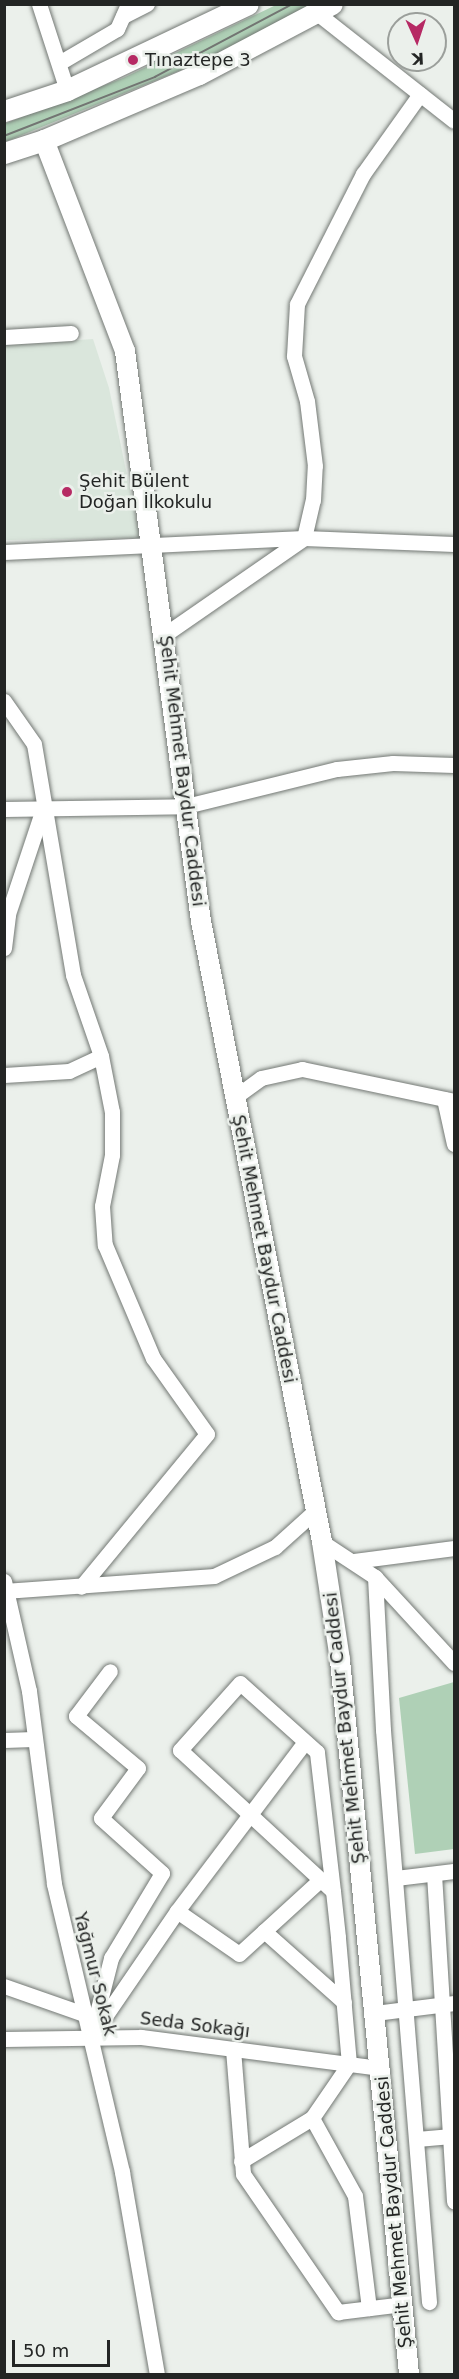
<!DOCTYPE html>
<meta charset="utf-8">
<style>
body{margin:0}
#map{position:relative;width:459px;height:2379px;overflow:hidden;background:#ebf0eb;font-family:"DejaVu Sans",sans-serif}
div>[style]{position:absolute}
.built>*{inset:0;background:#dae6dc}
.green>*{inset:0;background:#afd0b6}
.roads{filter:drop-shadow(0 0 2px #737874) drop-shadow(0 0 2px #737874)}
.minor>*{height:15px;margin:-7.5px;padding:0 7.5px;transform-origin:7.5px;border-radius:7.5px;background:#fff}
.tertiary>*{height:20px;margin:-10px;padding:0 10px;transform-origin:10px;border-radius:10px;background:#fff}
.secondary>*{height:21px;margin:-10.5px;padding:0 10.5px;transform-origin:10.5px;border-radius:10.5px;background:#fff}
.tram>*{height:1.5px;margin:-0.75px;padding:0 0.75px;transform-origin:0.75px;border-radius:0.75px;background:#727572}
.dots>*{width:16px;height:16px;translate:-50% -50%;box-sizing:border-box;border:3px solid #ebf0eb;border-radius:50%}
span{translate:-50% -50%;white-space:nowrap;text-align:center;line-height:1.15;-webkit-text-stroke:5px #ebf0eb;paint-order:stroke}
.poi-label{font-size:18px;color:#232524}
.left{translate:0 -50%;text-align:left}
.street-label{font-size:18px;color:#232524}
.frame{position:absolute;inset:0;border:6px solid #232524;pointer-events:none}
.north{position:absolute;left:387px;top:12px;width:60px;height:60px;box-sizing:border-box;background:#ebf0eb;border:2px solid #9b9f9b;border-radius:50%;rotate:177deg;font-size:16px;font-weight:700;line-height:24px;text-align:center;color:#232524}
.north::after{content:'';display:block;margin:auto;width:21px;height:27px;background:#b62a64;clip-path:polygon(50% 0,100% 100%,50% 72%,0 100%)}
.scale{position:absolute;left:12px;top:2340px;width:98px;height:27px;box-sizing:border-box;border:3px solid #232524;border-top:0;padding-left:8px;font-size:18px;line-height:21px;white-space:nowrap;color:#232524;-webkit-text-stroke:4px #ebf0eb;paint-order:stroke}
</style>
<div id="map">
<div class="built">
<div style="clip-path:polygon(93px 339px,109px 388px,140px 538px,5px 540px,5px 345px)"></div>
</div>
<div class="green">
<div style="clip-path:polygon(276px 5px,314px 5px,213px 57px,5px 142px,4px 124px,123px 78px)"></div>
<div style="clip-path:polygon(454px 1682px,454px 1849px,415px 1854px,399px 1698px)"></div>
</div>
<div class="roads">
<div class="minor">
<div style="left:39px;top:4px;width:90px;rotate:72deg"></div>
<div style="left:317px;top:13px;width:174px;rotate:38.2deg"></div>
<div style="left:123px;top:16px;width:27px;rotate:-27deg"></div>
<div style="left:59px;top:63px;width:67px;rotate:-30.4deg"></div>
<div style="left:117px;top:29px;width:27px;rotate:-66deg"></div>
<div style="left:4px;top:337px;width:67px;rotate:-3.4deg"></div>
<div style="left:4px;top:552px;width:300px;rotate:-2.7deg"></div>
<div style="left:304px;top:538px;width:150px;rotate:2.3deg"></div>
<div style="left:164px;top:635px;width:170px;rotate:-34.7deg"></div>
<div style="left:304px;top:538px;width:39px;rotate:-77deg"></div>
<div style="left:313px;top:500px;width:34px;rotate:-87deg"></div>
<div style="left:315px;top:466px;width:65px;rotate:-97deg"></div>
<div style="left:307px;top:401px;width:47px;rotate:-106.1deg"></div>
<div style="left:294px;top:356px;width:52px;rotate:-86.7deg"></div>
<div style="left:297px;top:304px;width:146px;rotate:-63.1deg"></div>
<div style="left:363px;top:174px;width:98px;rotate:-54.5deg"></div>
<div style="left:4px;top:701px;width:52px;rotate:55.1deg"></div>
<div style="left:34px;top:744px;width:234px;rotate:80.4deg"></div>
<div style="left:73px;top:975px;width:86px;rotate:70.9deg"></div>
<div style="left:101px;top:1056px;width:57px;rotate:78.9deg"></div>
<div style="left:112px;top:1112px;width:43px;rotate:90deg"></div>
<div style="left:112px;top:1155px;width:52px;rotate:101.1deg"></div>
<div style="left:102px;top:1206px;width:39px;rotate:86deg"></div>
<div style="left:105px;top:1245px;width:123px;rotate:67deg"></div>
<div style="left:153px;top:1358px;width:93px;rotate:54.6deg"></div>
<div style="left:207px;top:1434px;width:198px;rotate:129.5deg"></div>
<div style="left:4px;top:809px;width:182px;rotate:-0.9deg"></div>
<div style="left:186px;top:806px;width:155px;rotate:-13.8deg"></div>
<div style="left:337px;top:769px;width:56px;rotate:-6.1deg"></div>
<div style="left:393px;top:763px;width:61px;rotate:1.9deg"></div>
<div style="left:4px;top:948px;width:34px;rotate:-83deg"></div>
<div style="left:8px;top:914px;width:108px;rotate:-71.6deg"></div>
<div style="left:4px;top:1075px;width:65px;rotate:-3.5deg"></div>
<div style="left:69px;top:1071px;width:35px;rotate:-25deg"></div>
<div style="left:235px;top:1097px;width:32px;rotate:-36deg"></div>
<div style="left:261px;top:1078px;width:42px;rotate:-12.4deg"></div>
<div style="left:302px;top:1069px;width:155px;rotate:11.9deg"></div>
<div style="left:444px;top:1099px;width:46px;rotate:77.5deg"></div>
<div style="left:322px;top:1542px;width:64px;rotate:33.4deg"></div>
<div style="left:375px;top:1577px;width:117px;rotate:47.4deg"></div>
<div style="left:354px;top:1561px;width:101px;rotate:-7.4deg"></div>
<div style="left:375px;top:1577px;width:153px;rotate:87deg"></div>
<div style="left:383px;top:1730px;width:574px;rotate:85.4deg"></div>
<div style="left:4px;top:1581px;width:113px;rotate:77.2deg"></div>
<div style="left:29px;top:1691px;width:195px;rotate:82.6deg"></div>
<div style="left:54px;top:1884px;width:296px;rotate:76.7deg"></div>
<div style="left:122px;top:2172px;width:205px;rotate:80.2deg"></div>
<div style="left:4px;top:1591px;width:211px;rotate:-4.1deg"></div>
<div style="left:214px;top:1576px;width:68px;rotate:-25.4deg"></div>
<div style="left:275px;top:1547px;width:54px;rotate:-42deg"></div>
<div style="left:4px;top:1740px;width:30px;rotate:-2deg"></div>
<div style="left:434px;top:1874px;width:328px;rotate:86.5deg"></div>
<div style="left:396px;top:1878px;width:58px;rotate:-6.9deg"></div>
<div style="left:177px;top:1911px;width:75px;rotate:34.7deg"></div>
<div style="left:239px;top:1954px;width:110px;rotate:-42.4deg"></div>
<div style="left:264px;top:1931px;width:107px;rotate:41.6deg"></div>
<div style="left:4px;top:1986px;width:85px;rotate:19.3deg"></div>
<div style="left:375px;top:2013px;width:80px;rotate:-7.2deg"></div>
<div style="left:97px;top:2028px;width:142px;rotate:-55.6deg"></div>
<div style="left:177px;top:1911px;width:212px;rotate:-52.9deg"></div>
<div style="left:91px;top:2036px;width:81px;rotate:-75.6deg"></div>
<div style="left:111px;top:1958px;width:99px;rotate:-59deg"></div>
<div style="left:162px;top:1873px;width:82px;rotate:-138deg"></div>
<div style="left:101px;top:1818px;width:62px;rotate:-53.5deg"></div>
<div style="left:138px;top:1768px;width:81px;rotate:-140deg"></div>
<div style="left:76px;top:1716px;width:56px;rotate:-52.9deg"></div>
<div style="left:4px;top:2039px;width:137px;rotate:-0.8deg"></div>
<div style="left:141px;top:2037px;width:242px;rotate:7.4deg"></div>
<div style="left:233px;top:2049px;width:125px;rotate:85.4deg"></div>
<div style="left:243px;top:2174px;width:168px;rotate:55.5deg"></div>
<div style="left:338px;top:2312px;width:65px;rotate:-7deg"></div>
<div style="left:312px;top:2118px;width:89px;rotate:61.1deg"></div>
<div style="left:355px;top:2196px;width:113px;rotate:82.9deg"></div>
<div style="left:417px;top:2139px;width:37px;rotate:-5deg"></div>
<div style="left:241px;top:2161px;width:83px;rotate:-31.2deg"></div>
<div style="left:312px;top:2118px;width:65px;rotate:-55.6deg"></div>
<div style="left:349px;top:2064px;width:127px;rotate:-95deg"></div>
<div style="left:338px;top:1937px;width:46px;rotate:-96.2deg"></div>
<div style="left:333px;top:1891px;width:140px;rotate:-96.6deg"></div>
<div style="left:317px;top:1752px;width:103px;rotate:-138.1deg"></div>
<div style="left:240px;top:1683px;width:90px;rotate:131.8deg"></div>
<div style="left:180px;top:1750px;width:208px;rotate:42.7deg"></div>
</div>
<div class="tertiary">
<div style="left:44px;top:140px;width:226px;rotate:69deg"></div>
<div style="left:125px;top:351px;width:575px;rotate:82.41deg"></div>
<div style="left:201px;top:921px;width:633px;rotate:78.97deg"></div>
<div style="left:322px;top:1542px;width:119px;rotate:81.3deg"></div>
<div style="left:340px;top:1660px;width:717px;rotate:84.48deg"></div>
</div>
<div class="secondary">
<div style="left:4px;top:111px;width:66px;rotate:-18.4deg"></div>
<div style="left:67px;top:90px;width:200px;rotate:-25.4deg"></div>
<div style="left:4px;top:153px;width:42px;rotate:-18deg"></div>
<div style="left:44px;top:140px;width:168px;rotate:-23.1deg"></div>
<div style="left:199px;top:74px;width:150px;rotate:-27.8deg"></div>
</div>
</div>
<div class="tram">
<div style="left:4px;top:136px;width:162px;rotate:-21.3deg"></div>
<div style="left:155px;top:77px;width:156px;rotate:-27.9deg"></div>
</div>
<div class="dots">
<div style="left:133px;top:60px;background:#b62a64"></div>
<div style="left:67px;top:492px;background:#b62a64"></div>
</div>
<div class="poi-label">
<span class="left" style="left:145px;top:60px">Tınaztepe 3</span>
<span class="left" style="left:79px;top:492px">Şehit Bülent<br>Doğan İlkokulu</span>
</div>
<div class="street-label">
<span style="left:182px;top:771px;rotate:83deg">Şehit Mehmet Baydur Caddesi</span>
<span style="left:264px;top:1249px;rotate:79deg">Şehit Mehmet Baydur Caddesi</span>
<span style="left:345px;top:1728px;rotate:-96deg">Şehit Mehmet Baydur Caddesi</span>
<span style="left:95px;top:1974px;rotate:76deg">Yağmur Sokak</span>
<span style="left:195px;top:2025px;rotate:7deg">Seda Sokağı</span>
<span style="left:394px;top:2212px;rotate:-95deg">Şehit Mehmet Baydur Caddesi</span>
</div>
<div class="frame"></div>
<div class="north">K</div>
<div class="scale">50 m</div>
</div>
